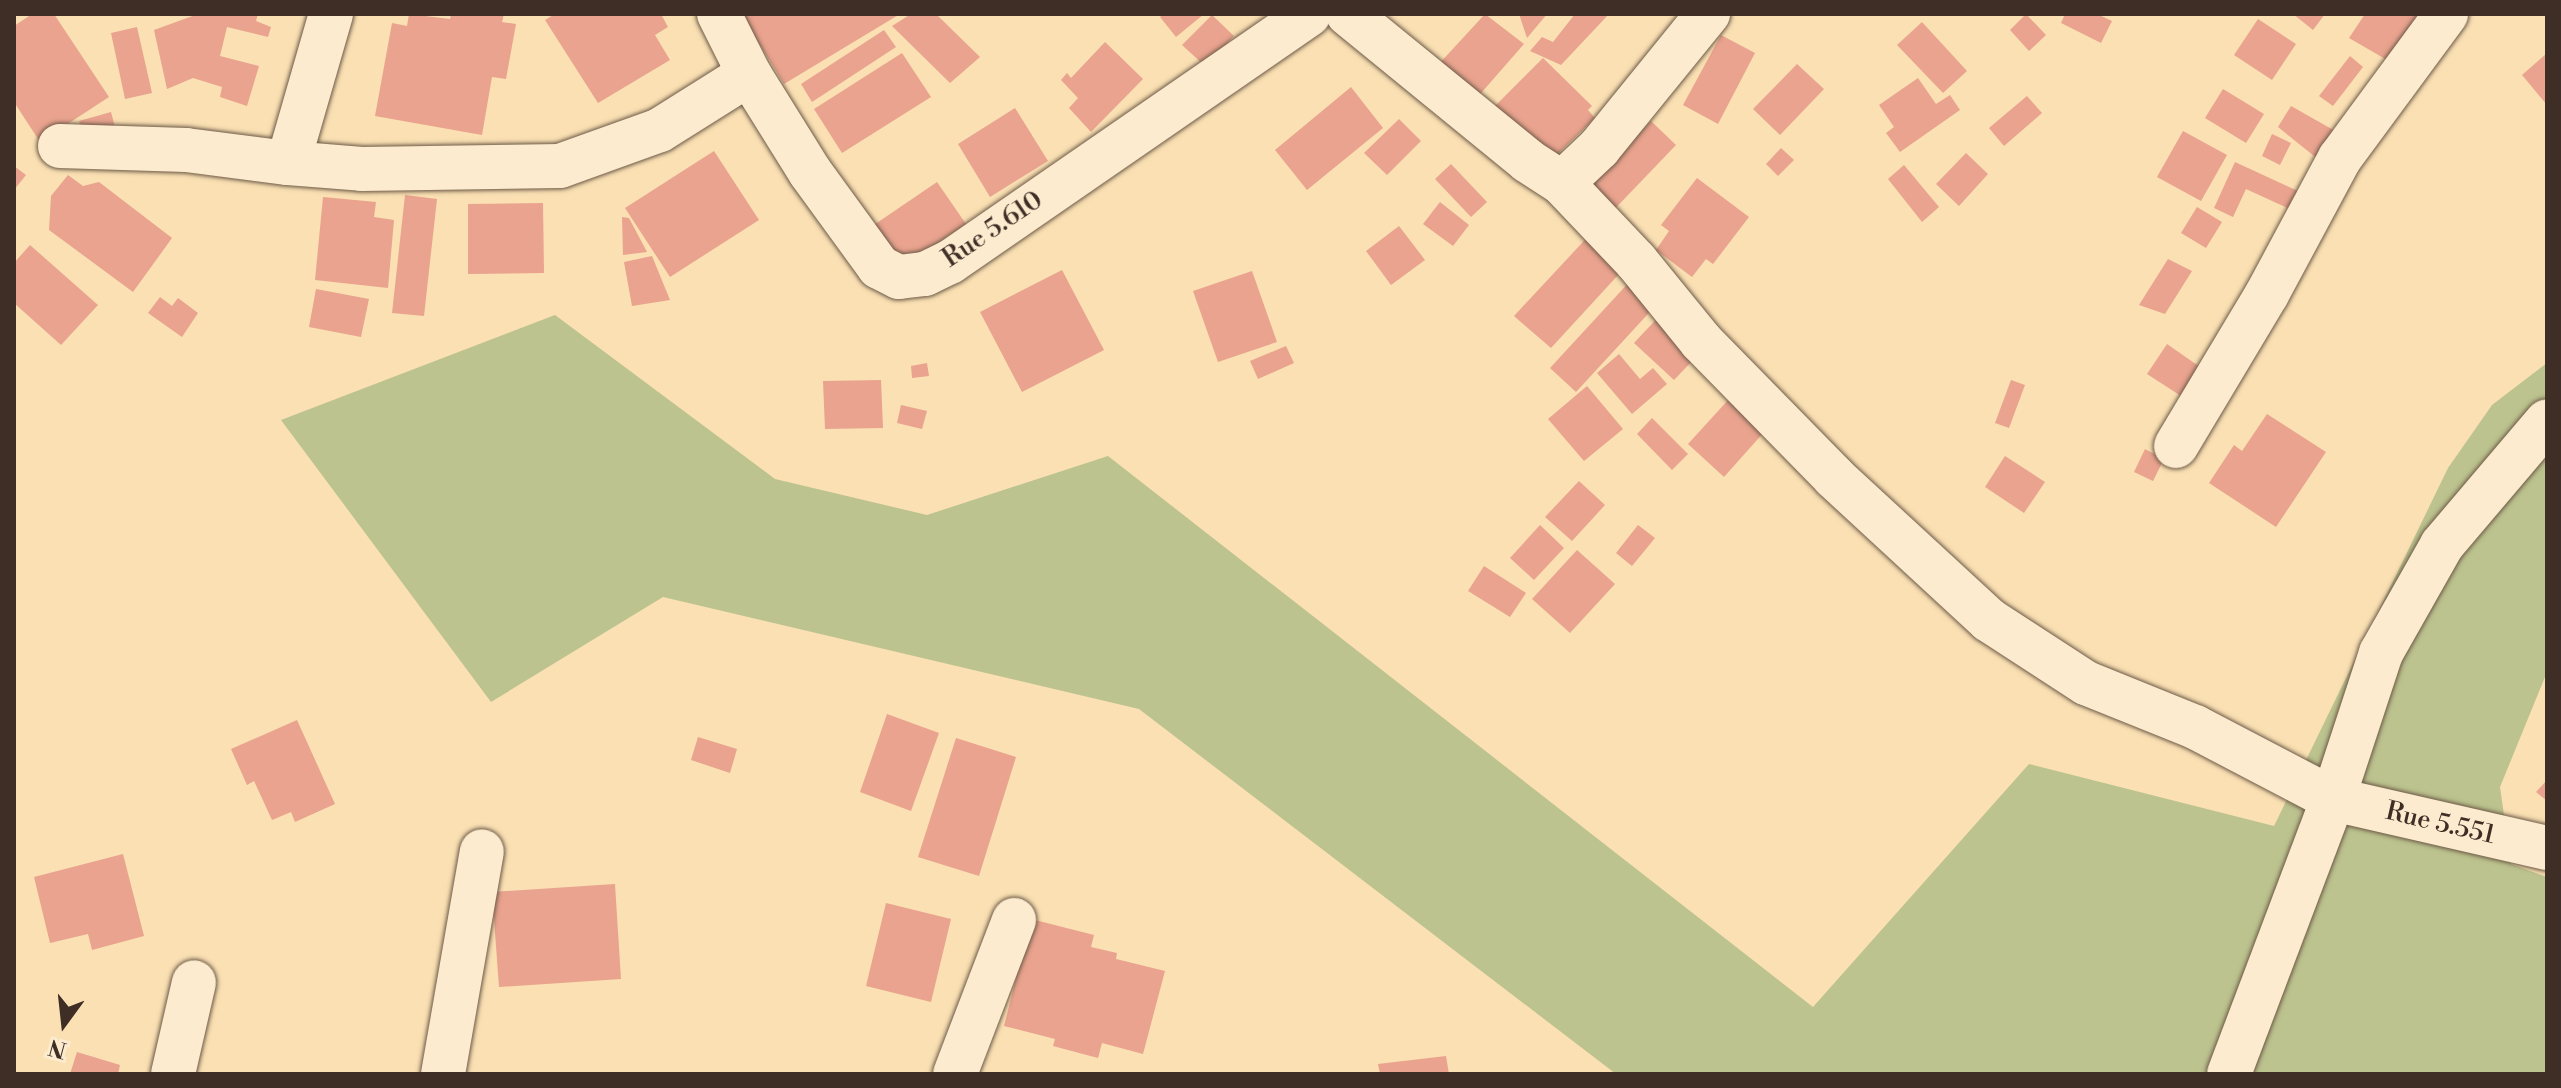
<!DOCTYPE html>
<style>
body{margin:0}
#map{position:relative;width:2561px;height:1088px;overflow:hidden;background:#fae0b3;font-family:"Libre Bodoni",serif}
div>[style]{position:absolute}
.green>*{inset:0;background:#bcc38e}
.building>*{inset:0;background:#e9a38e}
.roads{filter:drop-shadow(0 0 2px #6d5a48) drop-shadow(0 0 2px #6d5a48)}
.minor>*{height:44px;margin:-22px;padding:0 22px;transform-origin:22px;border-radius:22px;background:#fcebce}
span{translate:-50% -50%;white-space:nowrap;text-align:center;line-height:1.15;-webkit-text-stroke:6px #fcebce;paint-order:stroke}
.street-label{font-size:26px;color:#3e2e25}
.frame{position:absolute;inset:0;border:16px solid #3e2e25;pointer-events:none}
.north{position:absolute;left:24px;top:984px;width:80px;height:80px;-webkit-text-stroke:6px #fcebce;paint-order:stroke;rotate:195deg;font-size:22px;font-weight:700;line-height:32px;text-align:center;color:#3e2e25}
.north::after{content:'';display:block;margin:auto;width:28px;height:36px;background:#3e2e25;clip-path:polygon(50% 0,100% 100%,50% 72%,0 100%)}
</style>
<div id="map">
<div class="green">
<div style="clip-path:polygon(555px 315px,775px 479px,927px 515px,1108px 456px,1813px 1007px,2029px 764px,2274px 826px,2448px 468px,2492px 405px,2547px 363px,2547px 672px,2500px 787px,2511px 864px,2547px 877px,2547px 1074px,1616px 1074px,1139px 709px,663px 597px,491px 702px,281px 420px)"></div>
</div>
<div class="building">
<div style="clip-path:polygon(32px 14px,54px 14px,109px 97px,40px 142px,14px 102px,14px 26px)"></div>
<div style="clip-path:polygon(198px 14px,258px 14px,256px 21px,271px 27px,268px 37px,227px 27px,220px 56px,259px 66px,247px 106px,220px 97px,222px 87px,193px 78px,167px 89px,154px 30px)"></div>
<div style="clip-path:polygon(409px 14px,450px 19px,451px 14px,504px 14px,502px 22px,516px 24px,506px 79px,492px 77px,482px 135px,375px 116px,392px 23px,407px 26px)"></div>
<div style="clip-path:polygon(555px 14px,661px 14px,668px 27px,655px 35px,670px 60px,598px 103px,545px 20px)"></div>
<div style="clip-path:polygon(741px 14px,900px 14px,784px 84px)"></div>
<div style="clip-path:polygon(911px 14px,936px 14px,980px 57px,950px 83px,892px 26px)"></div>
<div style="clip-path:polygon(1164px 14px,1204px 14px,1176px 37px,1160px 17px)"></div>
<div style="clip-path:polygon(1485px 14px,1524px 44px,1468px 108px,1438px 65px)"></div>
<div style="clip-path:polygon(1519px 14px,1547px 14px,1527px 38px)"></div>
<div style="clip-path:polygon(1575px 14px,1609px 14px,1561px 65px,1530px 51px,1542px 37px,1553px 42px)"></div>
<div style="clip-path:polygon(2026px 14px,2046px 35px,2029px 51px,2010px 30px)"></div>
<div style="clip-path:polygon(2065px 14px,2097px 14px,2112px 21px,2101px 43px,2061px 23px)"></div>
<div style="clip-path:polygon(2293px 14px,2325px 14px,2313px 30px)"></div>
<div style="clip-path:polygon(2365px 14px,2431px 14px,2394px 64px,2349px 38px)"></div>
<div style="clip-path:polygon(1212px 15px,1234px 36px,1205px 66px,1182px 45px)"></div>
<div style="clip-path:polygon(2258px 19px,2296px 44px,2272px 80px,2234px 55px)"></div>
<div style="clip-path:polygon(1922px 22px,1967px 71px,1943px 93px,1897px 45px)"></div>
<div style="clip-path:polygon(137px 27px,152px 93px,125px 99px,111px 33px)"></div>
<div style="clip-path:polygon(884px 30px,896px 47px,812px 102px,801px 84px)"></div>
<div style="clip-path:polygon(1721px 35px,1755px 53px,1718px 124px,1683px 105px)"></div>
<div style="clip-path:polygon(1105px 42px,1143px 79px,1091px 132px,1069px 108px,1078px 98px,1061px 80px,1067px 73px,1071px 78px)"></div>
<div style="clip-path:polygon(902px 53px,931px 97px,842px 153px,814px 109px)"></div>
<div style="clip-path:polygon(2547px 53px,2547px 105px,2522px 75px)"></div>
<div style="clip-path:polygon(2350px 56px,2363px 67px,2333px 106px,2319px 96px)"></div>
<div style="clip-path:polygon(1543px 58px,1592px 106px,1588px 110px,1595px 118px,1546px 165px,1492px 109px)"></div>
<div style="clip-path:polygon(1797px 64px,1824px 89px,1780px 135px,1753px 109px)"></div>
<div style="clip-path:polygon(1918px 78px,1936px 104px,1950px 95px,1960px 110px,1900px 152px,1886px 133px,1894px 127px,1879px 105px)"></div>
<div style="clip-path:polygon(1351px 87px,1383px 128px,1307px 190px,1275px 150px)"></div>
<div style="clip-path:polygon(2223px 89px,2264px 114px,2246px 143px,2205px 118px)"></div>
<div style="clip-path:polygon(2027px 96px,2042px 113px,2004px 146px,1989px 128px)"></div>
<div style="clip-path:polygon(2291px 106px,2344px 136px,2324px 164px,2278px 127px)"></div>
<div style="clip-path:polygon(1015px 108px,1048px 161px,990px 197px,958px 144px)"></div>
<div style="clip-path:polygon(111px 112px,116px 131px,85px 141px,79px 121px)"></div>
<div style="clip-path:polygon(1399px 119px,1421px 141px,1387px 175px,1364px 153px)"></div>
<div style="clip-path:polygon(1651px 121px,1676px 145px,1605px 219px,1579px 195px)"></div>
<div style="clip-path:polygon(2183px 131px,2227px 155px,2201px 201px,2157px 177px)"></div>
<div style="clip-path:polygon(2272px 134px,2291px 143px,2280px 165px,2262px 156px)"></div>
<div style="clip-path:polygon(1781px 148px,1794px 160px,1778px 176px,1766px 164px)"></div>
<div style="clip-path:polygon(714px 151px,759px 220px,670px 277px,625px 208px)"></div>
<div style="clip-path:polygon(1966px 153px,1988px 174px,1959px 206px,1936px 184px)"></div>
<div style="clip-path:polygon(2235px 162px,2300px 192px,2292px 210px,2246px 189px,2233px 217px,2214px 208px)"></div>
<div style="clip-path:polygon(1451px 164px,1487px 202px,1471px 217px,1435px 179px)"></div>
<div style="clip-path:polygon(1904px 165px,1939px 207px,1922px 222px,1888px 179px)"></div>
<div style="clip-path:polygon(14px 166px,26px 175px,14px 190px)"></div>
<div style="clip-path:polygon(68px 175px,83px 186px,99px 182px,172px 238px,133px 292px,49px 230px,51px 196px)"></div>
<div style="clip-path:polygon(1697px 178px,1749px 217px,1713px 264px,1706px 259px,1692px 277px,1656px 250px,1669px 231px,1661px 225px)"></div>
<div style="clip-path:polygon(937px 182px,966px 224px,897px 271px,868px 229px)"></div>
<div style="clip-path:polygon(405px 195px,437px 199px,424px 316px,392px 313px)"></div>
<div style="clip-path:polygon(323px 197px,376px 202px,374px 217px,394px 220px,388px 288px,315px 280px)"></div>
<div style="clip-path:polygon(1440px 202px,1469px 225px,1453px 246px,1423px 224px)"></div>
<div style="clip-path:polygon(543px 203px,544px 273px,468px 274px,468px 204px)"></div>
<div style="clip-path:polygon(2197px 207px,2222px 222px,2206px 248px,2181px 233px)"></div>
<div style="clip-path:polygon(622px 217px,629px 218px,647px 252px,623px 255px)"></div>
<div style="clip-path:polygon(1399px 226px,1425px 260px,1391px 285px,1366px 251px)"></div>
<div style="clip-path:polygon(1595px 229px,1631px 261px,1551px 348px,1514px 316px)"></div>
<div style="clip-path:polygon(30px 245px,98px 305px,61px 345px,14px 303px,14px 263px)"></div>
<div style="clip-path:polygon(652px 256px,670px 300px,632px 306px,624px 262px)"></div>
<div style="clip-path:polygon(2168px 259px,2192px 271px,2165px 314px,2139px 305px)"></div>
<div style="clip-path:polygon(1062px 270px,1104px 350px,1022px 392px,980px 312px)"></div>
<div style="clip-path:polygon(1252px 271px,1277px 342px,1218px 362px,1193px 291px)"></div>
<div style="clip-path:polygon(1633px 278px,1659px 302px,1576px 392px,1550px 368px)"></div>
<div style="clip-path:polygon(316px 289px,369px 299px,361px 337px,309px 327px)"></div>
<div style="clip-path:polygon(160px 297px,172px 306px,178px 298px,198px 313px,182px 337px,148px 313px)"></div>
<div style="clip-path:polygon(1665px 310px,1696px 357px,1674px 380px,1634px 343px)"></div>
<div style="clip-path:polygon(2167px 344px,2200px 367px,2181px 396px,2147px 374px)"></div>
<div style="clip-path:polygon(1286px 346px,1294px 363px,1258px 379px,1250px 361px)"></div>
<div style="clip-path:polygon(1619px 354px,1640px 379px,1653px 368px,1667px 384px,1632px 414px,1597px 373px)"></div>
<div style="clip-path:polygon(927px 363px,929px 376px,912px 378px,911px 366px)"></div>
<div style="clip-path:polygon(881px 380px,883px 428px,825px 429px,823px 381px)"></div>
<div style="clip-path:polygon(2011px 380px,2025px 385px,2009px 428px,1995px 423px)"></div>
<div style="clip-path:polygon(1587px 386px,1623px 429px,1584px 461px,1548px 419px)"></div>
<div style="clip-path:polygon(1729px 399px,1765px 431px,1724px 477px,1688px 444px)"></div>
<div style="clip-path:polygon(901px 405px,927px 411px,922px 429px,897px 423px)"></div>
<div style="clip-path:polygon(2267px 414px,2326px 452px,2276px 527px,2209px 483px,2234px 445px,2242px 451px)"></div>
<div style="clip-path:polygon(1652px 418px,1688px 454px,1672px 470px,1637px 434px)"></div>
<div style="clip-path:polygon(2145px 449px,2164px 459px,2153px 481px,2134px 472px)"></div>
<div style="clip-path:polygon(2005px 456px,2045px 482px,2024px 513px,1985px 487px)"></div>
<div style="clip-path:polygon(1579px 481px,1605px 505px,1572px 541px,1545px 517px)"></div>
<div style="clip-path:polygon(1540px 525px,1564px 548px,1534px 580px,1510px 558px)"></div>
<div style="clip-path:polygon(1638px 525px,1655px 538px,1632px 566px,1616px 553px)"></div>
<div style="clip-path:polygon(1577px 550px,1615px 584px,1570px 633px,1532px 599px)"></div>
<div style="clip-path:polygon(1484px 566px,1526px 593px,1510px 617px,1468px 591px)"></div>
<div style="clip-path:polygon(887px 714px,939px 733px,911px 811px,860px 792px)"></div>
<div style="clip-path:polygon(297px 720px,335px 804px,295px 822px,291px 812px,272px 820px,254px 781px,247px 785px,231px 749px)"></div>
<div style="clip-path:polygon(698px 737px,737px 749px,730px 773px,691px 760px)"></div>
<div style="clip-path:polygon(956px 738px,1016px 757px,979px 876px,918px 857px)"></div>
<div style="clip-path:polygon(2547px 780px,2547px 801px,2536px 792px)"></div>
<div style="clip-path:polygon(123px 854px,144px 936px,92px 950px,88px 934px,50px 943px,34px 877px)"></div>
<div style="clip-path:polygon(615px 884px,621px 979px,499px 987px,492px 892px)"></div>
<div style="clip-path:polygon(886px 903px,951px 919px,931px 1002px,866px 986px)"></div>
<div style="clip-path:polygon(1031px 919px,1094px 935px,1091px 947px,1117px 953px,1116px 959px,1165px 971px,1143px 1054px,1102px 1043px,1098px 1058px,1053px 1046px,1055px 1039px,1004px 1026px)"></div>
<div style="clip-path:polygon(77px 1052px,120px 1065px,118px 1074px,70px 1074px)"></div>
<div style="clip-path:polygon(1446px 1056px,1449px 1074px,1380px 1074px,1378px 1064px)"></div>
</div>
<div class="roads">
<div class="minor">
<div style="left:719px;top:14px;width:67px;rotate:63.4deg"></div>
<div style="left:749px;top:74px;width:115px;rotate:58.1deg"></div>
<div style="left:810px;top:172px;width:117px;rotate:54deg"></div>
<div style="left:879px;top:267px;width:22px;rotate:27deg"></div>
<div style="left:899px;top:277px;width:26px;rotate:-7deg"></div>
<div style="left:925px;top:274px;width:28px;rotate:-26deg"></div>
<div style="left:950px;top:262px;width:436px;rotate:-34.6deg"></div>
<div style="left:1348px;top:14px;width:232px;rotate:39.2deg"></div>
<div style="left:1528px;top:161px;width:40px;rotate:32.9deg"></div>
<div style="left:1562px;top:183px;width:108px;rotate:46.5deg"></div>
<div style="left:1636px;top:261px;width:103px;rotate:50.9deg"></div>
<div style="left:1701px;top:341px;width:190px;rotate:45.6deg"></div>
<div style="left:1834px;top:477px;width:211px;rotate:42.7deg"></div>
<div style="left:1989px;top:620px;width:116px;rotate:33deg"></div>
<div style="left:2086px;top:683px;width:118px;rotate:22deg"></div>
<div style="left:2195px;top:727px;width:156px;rotate:27.6deg"></div>
<div style="left:2333px;top:799px;width:220px;rotate:12.9deg"></div>
<div style="left:60px;top:146px;width:126px;rotate:1.8deg"></div>
<div style="left:186px;top:150px;width:103px;rotate:7.3deg"></div>
<div style="left:288px;top:163px;width:155px;rotate:-73.9deg"></div>
<div style="left:288px;top:163px;width:74px;rotate:4.6deg"></div>
<div style="left:362px;top:169px;width:198px;rotate:-0.9deg"></div>
<div style="left:560px;top:166px;width:106px;rotate:-19.8deg"></div>
<div style="left:660px;top:130px;width:105px;rotate:-32.2deg"></div>
<div style="left:1562px;top:183px;width:51px;rotate:-43.4deg"></div>
<div style="left:1599px;top:148px;width:173px;rotate:-50.9deg"></div>
<div style="left:2176px;top:446px;width:177px;rotate:-59.1deg"></div>
<div style="left:2267px;top:294px;width:154px;rotate:-61.8deg"></div>
<div style="left:2340px;top:158px;width:179px;rotate:-53.6deg"></div>
<div style="left:173px;top:1074px;width:94px;rotate:-77.1deg"></div>
<div style="left:443px;top:1074px;width:226px;rotate:-80.1deg"></div>
<div style="left:955px;top:1074px;width:165px;rotate:-69deg"></div>
<div style="left:2229px;top:1074px;width:294px;rotate:-69.3deg"></div>
<div style="left:2333px;top:799px;width:154px;rotate:-71.8deg"></div>
<div style="left:2381px;top:653px;width:124px;rotate:-60.5deg"></div>
<div style="left:2442px;top:545px;width:162px;rotate:-49.7deg"></div>
</div>
</div>
<div class="street-label">
<span style="left:993px;top:230px;rotate:-34deg">Rue 5.610</span>
<span style="left:2440px;top:824px;rotate:13deg">Rue 5.551</span>
</div>
<div class="frame"></div>
<div class="north">N</div>
</div>
